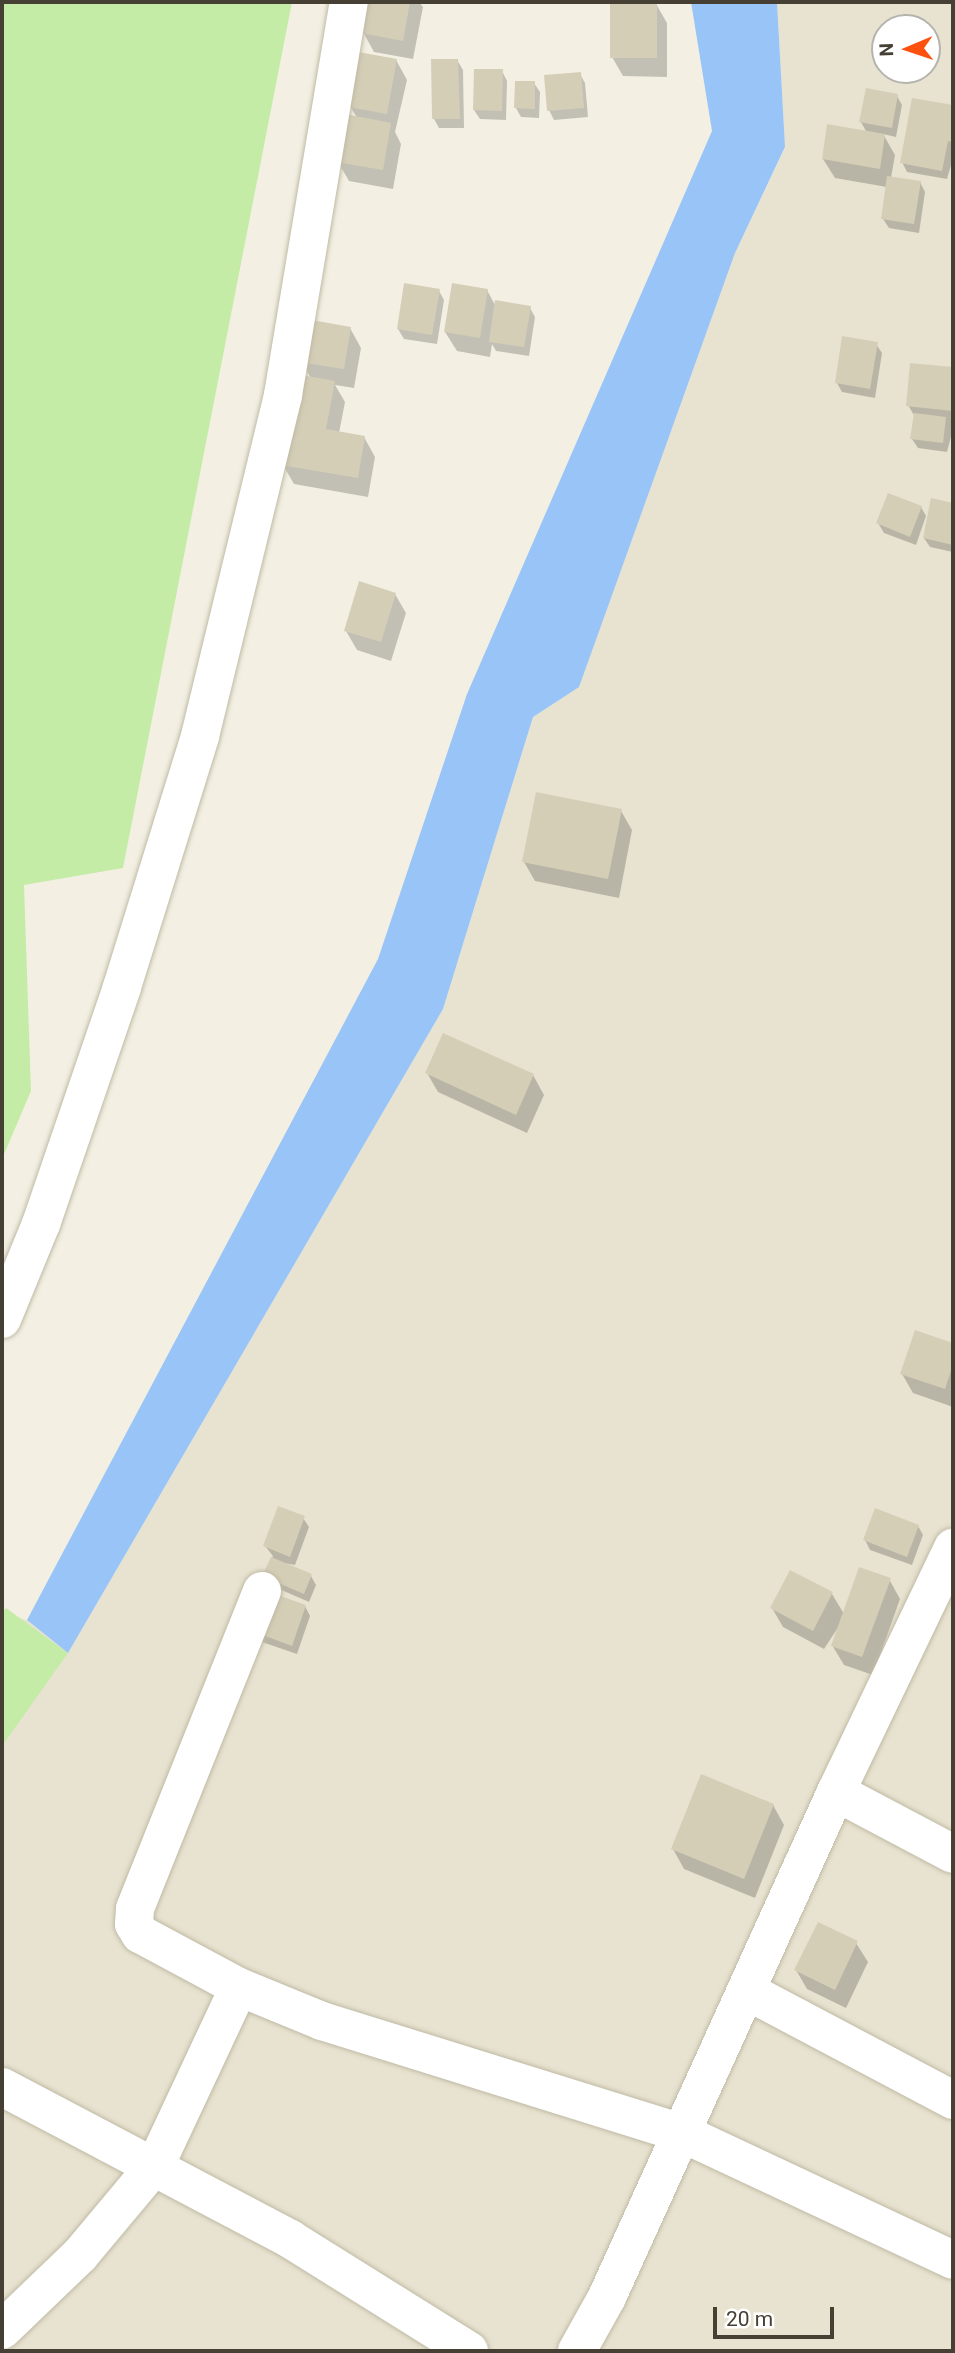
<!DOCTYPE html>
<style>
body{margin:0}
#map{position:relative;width:955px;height:2353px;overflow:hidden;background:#f3f0e3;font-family:Roboto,sans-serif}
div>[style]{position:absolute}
.residential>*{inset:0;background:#e8e3d0}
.green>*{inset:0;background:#c4eca7}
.water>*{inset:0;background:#98c4f7}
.shadow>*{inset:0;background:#0003}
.building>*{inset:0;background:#d5ceb7}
.roads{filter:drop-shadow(0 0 2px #bfbaa5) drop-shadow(0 0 2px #bfbaa5)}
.minor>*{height:38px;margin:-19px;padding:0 19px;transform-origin:19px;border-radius:19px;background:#fff}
span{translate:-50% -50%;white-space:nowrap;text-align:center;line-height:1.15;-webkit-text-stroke:5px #fff;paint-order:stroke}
.frame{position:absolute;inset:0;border:4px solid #454033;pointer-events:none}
.north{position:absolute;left:871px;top:14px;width:70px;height:70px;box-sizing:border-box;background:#fff;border:2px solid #b5b3ad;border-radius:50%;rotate:268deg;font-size:19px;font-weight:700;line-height:28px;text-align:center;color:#454033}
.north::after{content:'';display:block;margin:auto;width:24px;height:32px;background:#ff510e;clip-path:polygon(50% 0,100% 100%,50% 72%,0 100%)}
.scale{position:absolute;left:713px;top:2307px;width:121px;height:32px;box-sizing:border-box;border:4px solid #454033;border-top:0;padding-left:9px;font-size:21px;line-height:24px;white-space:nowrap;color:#454033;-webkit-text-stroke:5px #fff;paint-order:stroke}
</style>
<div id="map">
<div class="residential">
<div style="clip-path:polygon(evenodd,777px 2px,953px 2px,953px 2351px,2px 2351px,2px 1613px,27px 1620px,68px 1653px,443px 1009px,533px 717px,579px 686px,735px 253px,785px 148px,777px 2px,885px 28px,927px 28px,927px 70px,885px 70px,885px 28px)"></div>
</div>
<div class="green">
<div style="clip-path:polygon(2px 2px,292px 2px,123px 868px,24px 885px,31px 1091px,2px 1159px)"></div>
<div style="clip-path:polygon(6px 1608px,68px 1653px,2px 1746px,2px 1613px)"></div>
</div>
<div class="water">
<div style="clip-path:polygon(691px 2px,777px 2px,785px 147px,735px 253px,579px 687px,533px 717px,443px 1009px,68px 1653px,27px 1620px,378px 959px,467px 694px,712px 131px)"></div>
</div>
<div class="shadow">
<div style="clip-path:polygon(368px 2px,419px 2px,423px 7px,413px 59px,374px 52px,363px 32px)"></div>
<div style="clip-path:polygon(656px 4px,667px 23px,667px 77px,623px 76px,612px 57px)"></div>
<div style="clip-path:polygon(396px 60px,407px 80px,395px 132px,401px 144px,393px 189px,349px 181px,338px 162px,357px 118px,350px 106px)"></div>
<div style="clip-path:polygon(457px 60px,463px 70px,464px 128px,439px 128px,434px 119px)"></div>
<div style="clip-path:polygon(502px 71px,507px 81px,506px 120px,480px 119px,474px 110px)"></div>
<div style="clip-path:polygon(580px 74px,585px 83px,588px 117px,554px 120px,549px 110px)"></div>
<div style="clip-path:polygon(534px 83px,540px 92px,539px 118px,521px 117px,516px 108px)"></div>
<div style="clip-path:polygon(897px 96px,902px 105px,896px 137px,883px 134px,895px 155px,891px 178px,920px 182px,925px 192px,919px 233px,889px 228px,883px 219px,887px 187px,835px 178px,823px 159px,867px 133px,861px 122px)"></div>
<div style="clip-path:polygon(913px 100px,953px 107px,953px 158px,947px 179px,907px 172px,902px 162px)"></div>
<div style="clip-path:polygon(487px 290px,496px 307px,530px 308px,535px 317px,529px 356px,496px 351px,492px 344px,490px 357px,457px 351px,445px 332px)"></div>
<div style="clip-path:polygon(439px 291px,444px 300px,437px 344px,404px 339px,398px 329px)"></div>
<div style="clip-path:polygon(350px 328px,361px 348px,354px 388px,335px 385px,345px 402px,339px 433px,364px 437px,375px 457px,368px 497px,294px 484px,283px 465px,311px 378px,301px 362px)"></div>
<div style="clip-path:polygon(876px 344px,882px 353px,875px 398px,842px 392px,837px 383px)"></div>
<div style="clip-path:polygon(912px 365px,953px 369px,953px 429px,947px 452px,918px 448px,912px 439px,915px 417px,908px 405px)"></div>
<div style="clip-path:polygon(933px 500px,953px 504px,953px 552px,930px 547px,924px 538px)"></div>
<div style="clip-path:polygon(921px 507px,926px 516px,916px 545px,884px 533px,878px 523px)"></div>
<div style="clip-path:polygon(395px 594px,406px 613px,391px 661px,357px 650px,346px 631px)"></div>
<div style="clip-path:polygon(621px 811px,632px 830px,619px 898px,535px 881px,524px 862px)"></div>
<div style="clip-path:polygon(427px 1073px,533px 1075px,544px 1095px,527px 1133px,438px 1092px)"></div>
<div style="clip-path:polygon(916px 1332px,953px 1345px,953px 1407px,913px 1393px,902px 1374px)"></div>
<div style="clip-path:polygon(303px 1518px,309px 1527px,295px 1565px,278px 1562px,311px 1576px,316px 1585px,309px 1602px,270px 1585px,264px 1575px,273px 1556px,265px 1546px)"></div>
<div style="clip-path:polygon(918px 1526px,923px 1535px,912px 1565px,870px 1550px,865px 1540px)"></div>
<div style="clip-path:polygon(791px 1572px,832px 1594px,844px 1614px,889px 1579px,900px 1599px,873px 1675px,844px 1665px,832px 1645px,841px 1623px,824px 1649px,783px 1627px,772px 1608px)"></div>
<div style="clip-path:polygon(305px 1606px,310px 1616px,297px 1654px,259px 1641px,254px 1631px)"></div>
<div style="clip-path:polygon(773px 1805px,784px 1825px,755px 1898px,684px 1869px,673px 1849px)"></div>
<div style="clip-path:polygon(856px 1943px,868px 1962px,846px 2008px,807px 1989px,796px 1970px)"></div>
</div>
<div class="building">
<div style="clip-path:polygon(366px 2px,410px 2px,403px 41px,361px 33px)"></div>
<div style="clip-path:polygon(610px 2px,657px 2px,657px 58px,610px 58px)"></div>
<div style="clip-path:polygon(358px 52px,397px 59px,387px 114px,349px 107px)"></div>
<div style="clip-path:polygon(431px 59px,458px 59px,460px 119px,432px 119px)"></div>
<div style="clip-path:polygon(474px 69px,503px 69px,502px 111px,473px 110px)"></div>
<div style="clip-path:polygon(581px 72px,584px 108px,547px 111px,544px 75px)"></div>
<div style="clip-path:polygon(515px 81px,535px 81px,535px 109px,514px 108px)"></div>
<div style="clip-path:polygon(866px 88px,898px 94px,892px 128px,859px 122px)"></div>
<div style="clip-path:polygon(912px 98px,953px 105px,953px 142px,948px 141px,942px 171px,900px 163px)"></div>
<div style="clip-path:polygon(345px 114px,391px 123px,383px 170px,336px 162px)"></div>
<div style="clip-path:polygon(827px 124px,885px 134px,880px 169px,822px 159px)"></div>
<div style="clip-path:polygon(887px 176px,921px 181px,914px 224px,881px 219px)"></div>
<div style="clip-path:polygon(404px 283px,440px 289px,432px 335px,397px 329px)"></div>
<div style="clip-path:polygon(452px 283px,488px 289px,480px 338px,444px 332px)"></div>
<div style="clip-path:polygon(495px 300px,531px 306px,524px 347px,489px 342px)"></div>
<div style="clip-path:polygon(306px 319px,351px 327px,344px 369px,299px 362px)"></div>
<div style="clip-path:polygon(842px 336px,878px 342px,870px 389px,835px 383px)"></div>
<div style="clip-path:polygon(910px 363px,953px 367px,953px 411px,906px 406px)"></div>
<div style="clip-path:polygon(296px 374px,335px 381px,326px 429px,365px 436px,358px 478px,281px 465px)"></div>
<div style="clip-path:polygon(914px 413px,946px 417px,943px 443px,910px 439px)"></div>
<div style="clip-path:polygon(888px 493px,922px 506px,910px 537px,876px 523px)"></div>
<div style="clip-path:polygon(931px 498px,953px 503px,953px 545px,923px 538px)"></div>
<div style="clip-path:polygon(359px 581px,396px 593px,381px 642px,344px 631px)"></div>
<div style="clip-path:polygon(536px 792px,622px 809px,608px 879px,522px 862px)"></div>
<div style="clip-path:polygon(443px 1033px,534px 1074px,516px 1115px,425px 1073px)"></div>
<div style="clip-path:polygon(915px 1330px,953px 1343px,953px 1364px,945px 1389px,900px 1374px)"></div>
<div style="clip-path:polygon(278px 1506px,305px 1516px,290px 1557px,263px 1546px)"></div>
<div style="clip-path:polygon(875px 1508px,919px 1525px,907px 1557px,863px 1540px)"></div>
<div style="clip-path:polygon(271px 1557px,312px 1574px,304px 1594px,262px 1576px)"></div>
<div style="clip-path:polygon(859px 1567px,891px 1578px,862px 1657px,831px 1646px)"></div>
<div style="clip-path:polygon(790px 1570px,833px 1592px,813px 1631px,770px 1608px)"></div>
<div style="clip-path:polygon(266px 1591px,306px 1605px,292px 1646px,252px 1631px)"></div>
<div style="clip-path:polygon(701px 1774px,774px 1804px,744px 1879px,671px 1849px)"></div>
<div style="clip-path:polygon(818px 1922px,858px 1941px,835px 1990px,794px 1970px)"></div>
</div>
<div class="roads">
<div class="minor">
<div style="left:2px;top:1319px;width:103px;rotate:-67.7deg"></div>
<div style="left:41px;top:1224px;width:250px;rotate:-71.1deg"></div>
<div style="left:122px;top:987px;width:263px;rotate:-72.7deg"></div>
<div style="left:200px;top:736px;width:351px;rotate:-76.3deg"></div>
<div style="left:283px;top:395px;width:399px;rotate:-80.5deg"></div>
<div style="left:262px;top:1591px;width:342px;rotate:111.8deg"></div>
<div style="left:135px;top:1909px;width:15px;rotate:94deg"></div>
<div style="left:134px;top:1924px;width:12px;rotate:59deg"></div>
<div style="left:140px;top:1934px;width:112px;rotate:28.2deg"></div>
<div style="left:239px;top:1987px;width:90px;rotate:22.3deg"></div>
<div style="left:322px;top:2021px;width:377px;rotate:17.3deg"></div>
<div style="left:682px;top:2133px;width:299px;rotate:25.1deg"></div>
<div style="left:836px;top:1792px;width:132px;rotate:27.9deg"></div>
<div style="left:747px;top:1991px;width:233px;rotate:27.9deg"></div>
<div style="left:2px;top:2087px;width:326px;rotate:27.8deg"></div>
<div style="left:290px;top:2239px;width:211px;rotate:32deg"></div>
<div style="left:2px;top:2330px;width:108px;rotate:-43.9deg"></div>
<div style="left:80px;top:2255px;width:119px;rotate:-50.1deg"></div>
<div style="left:156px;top:2164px;width:195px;rotate:-64.9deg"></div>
<div style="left:577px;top:2351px;width:62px;rotate:-60.9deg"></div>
<div style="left:607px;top:2297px;width:554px;rotate:-65.61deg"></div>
<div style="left:836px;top:1792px;width:271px;rotate:-64.4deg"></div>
</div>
</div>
<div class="frame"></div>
<div class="north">N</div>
<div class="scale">20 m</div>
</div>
